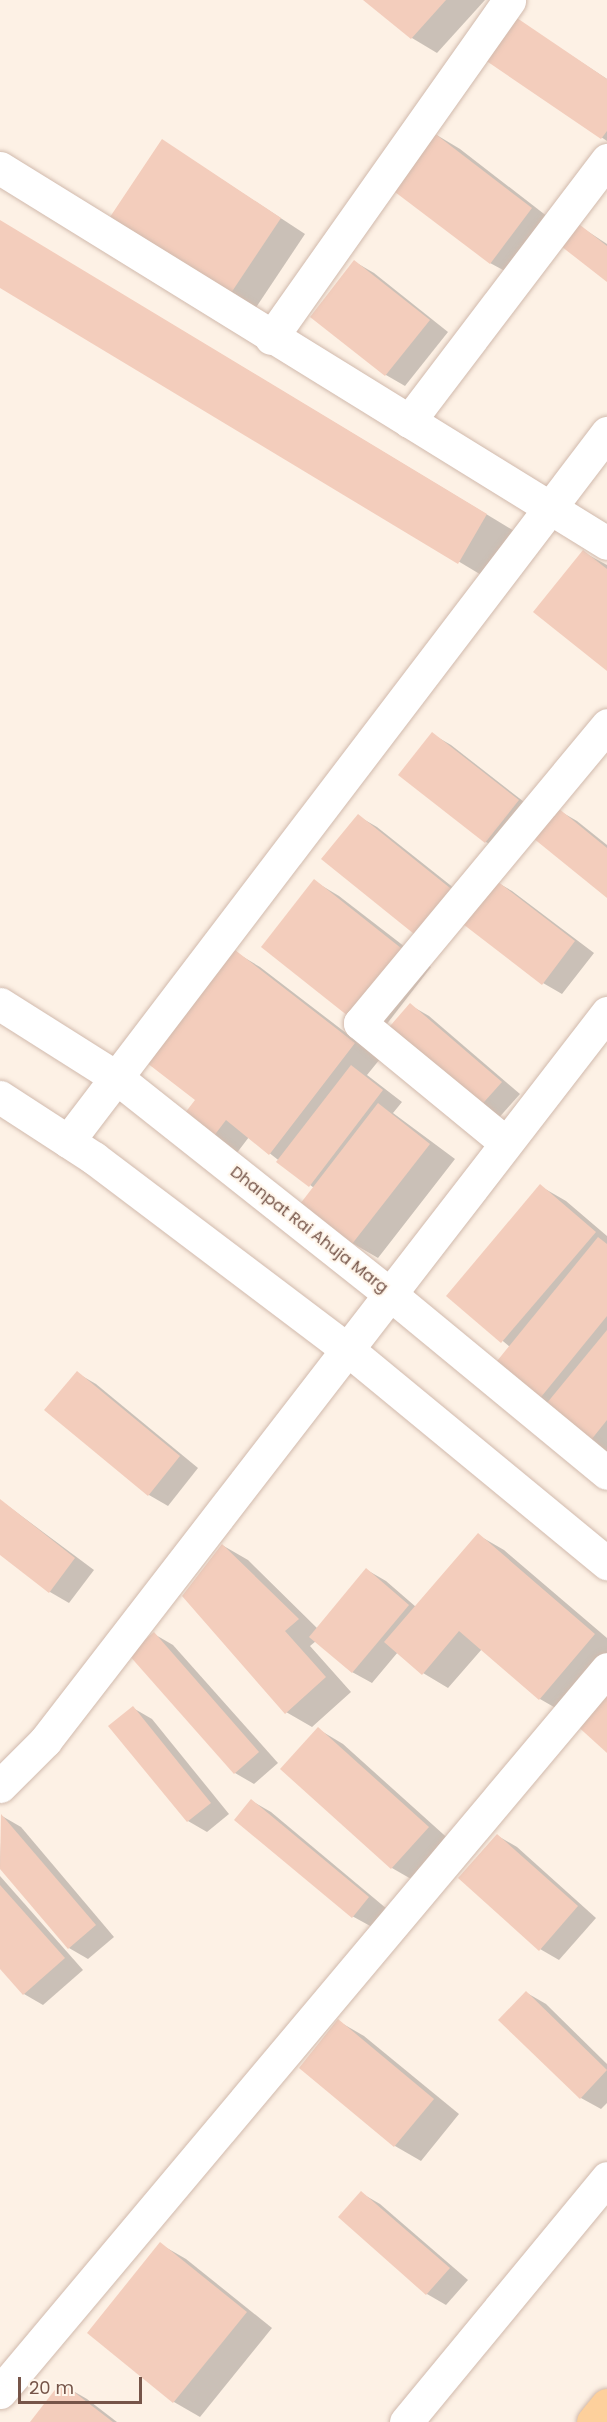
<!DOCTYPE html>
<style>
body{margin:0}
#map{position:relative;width:607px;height:2422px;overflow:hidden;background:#fdf1e5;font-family:Poppins,sans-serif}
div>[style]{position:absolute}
.shadow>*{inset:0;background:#0003}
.building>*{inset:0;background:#f3cdbc}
.roads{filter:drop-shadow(0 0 2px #d1baad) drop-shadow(0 0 2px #d1baad)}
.minor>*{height:33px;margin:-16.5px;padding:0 16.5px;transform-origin:16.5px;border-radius:16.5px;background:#fff}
.major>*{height:33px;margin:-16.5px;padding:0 16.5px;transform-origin:16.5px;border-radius:16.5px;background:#fdd09c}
span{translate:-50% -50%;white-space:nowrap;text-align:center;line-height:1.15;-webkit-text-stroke:4.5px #fff6eb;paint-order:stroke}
.street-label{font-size:16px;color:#765549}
.scale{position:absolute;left:18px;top:2377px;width:124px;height:27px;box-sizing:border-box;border:3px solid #765549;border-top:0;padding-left:8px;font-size:18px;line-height:21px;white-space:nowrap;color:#765549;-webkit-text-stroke:4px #fff6eb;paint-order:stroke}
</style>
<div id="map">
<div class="shadow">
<div style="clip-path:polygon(365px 0,485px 0,437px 53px,412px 38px)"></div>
<div style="clip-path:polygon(514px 18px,607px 79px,607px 141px,487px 60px)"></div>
<div style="clip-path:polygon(435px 134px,460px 149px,557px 224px,516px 277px,490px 263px)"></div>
<div style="clip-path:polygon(163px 141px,305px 234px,255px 309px,230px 295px)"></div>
<div style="clip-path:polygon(0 221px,516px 532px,488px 579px,0 287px)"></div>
<div style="clip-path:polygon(575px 223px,607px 244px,607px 280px)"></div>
<div style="clip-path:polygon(355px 262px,374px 273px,448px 332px,405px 386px,386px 375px,312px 316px)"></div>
<div style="clip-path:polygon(583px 552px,607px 565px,607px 669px)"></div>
<div style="clip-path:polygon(432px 734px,451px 745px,537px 812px,505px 853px,486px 842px)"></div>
<div style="clip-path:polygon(558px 810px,577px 821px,607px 845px,607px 896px)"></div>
<div style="clip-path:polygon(358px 816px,377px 827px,474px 904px,493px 880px,512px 891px,594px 953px,562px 994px,543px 983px)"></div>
<div style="clip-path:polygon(314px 881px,339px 896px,431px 967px,379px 1034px)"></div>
<div style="clip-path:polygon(235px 952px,260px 967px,380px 1059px,367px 1075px,402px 1102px,393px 1113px,455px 1159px,378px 1258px,352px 1243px,314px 1188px,249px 1137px,233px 1158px,208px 1144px,197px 1100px)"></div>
<div style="clip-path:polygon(410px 1005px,429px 1016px,520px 1094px,496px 1121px)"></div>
<div style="clip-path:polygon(540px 1186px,566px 1201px,607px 1236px,607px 1455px,538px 1401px,510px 1347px,448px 1295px)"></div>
<div style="clip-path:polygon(77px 1373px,96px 1384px,198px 1468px,168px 1506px,149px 1495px)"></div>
<div style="clip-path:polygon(0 1500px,94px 1570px,69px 1603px,50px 1592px,0 1553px)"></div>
<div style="clip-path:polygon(478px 1535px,504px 1550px,607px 1638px,607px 1665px,566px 1714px,540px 1699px,482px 1649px,448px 1688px,423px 1673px,398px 1652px,372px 1683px,352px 1672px,316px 1641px,310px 1646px,351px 1692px,312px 1727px,286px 1712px,222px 1545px,248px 1560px,318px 1629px,367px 1570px,386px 1581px,416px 1607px)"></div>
<div style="clip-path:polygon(154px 1634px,173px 1645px,278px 1763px,254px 1784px,235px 1773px)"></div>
<div style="clip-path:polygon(133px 1708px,152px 1719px,229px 1814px,207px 1832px,188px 1821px)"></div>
<div style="clip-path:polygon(318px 1729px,343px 1744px,453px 1843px,418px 1883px,392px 1868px,282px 1769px)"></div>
<div style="clip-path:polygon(252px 1801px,271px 1812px,387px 1909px,372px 1927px,352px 1916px)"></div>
<div style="clip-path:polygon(2px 1816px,21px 1827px,114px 1937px,88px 1959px,69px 1948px,0 1867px)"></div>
<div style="clip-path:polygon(498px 1836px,517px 1847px,596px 1918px,559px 1960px,540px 1949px)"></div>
<div style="clip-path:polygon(0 1876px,83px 1970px,43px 2005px,24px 1994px,0 1967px)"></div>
<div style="clip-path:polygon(527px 1993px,546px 2004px,607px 2064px,607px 2103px,601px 2109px,581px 2098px,500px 2020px)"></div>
<div style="clip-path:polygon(338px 2021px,364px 2036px,459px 2114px,421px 2161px,395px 2146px,301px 2068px)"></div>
<div style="clip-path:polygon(361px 2193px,380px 2204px,468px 2280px,446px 2305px,427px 2294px)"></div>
<div style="clip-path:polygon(160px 2244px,186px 2259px,272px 2328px,200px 2417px,174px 2402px,89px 2333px)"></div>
<div style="clip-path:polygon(61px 2384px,87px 2399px,117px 2422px,32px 2422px)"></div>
</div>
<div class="building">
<div style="clip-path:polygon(363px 0,446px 0,411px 39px)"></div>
<div style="clip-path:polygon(514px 16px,607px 79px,607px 131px,601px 139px,485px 60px)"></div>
<div style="clip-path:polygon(434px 133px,532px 208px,490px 264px,391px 189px)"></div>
<div style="clip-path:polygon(162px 139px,281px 218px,229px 296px,110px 217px)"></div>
<div style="clip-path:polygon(0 220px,487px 514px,458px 564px,0 288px)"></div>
<div style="clip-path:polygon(575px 221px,607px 246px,607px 282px,557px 243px)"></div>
<div style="clip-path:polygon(354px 260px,430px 320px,385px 376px,310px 317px)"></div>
<div style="clip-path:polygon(583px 550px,607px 569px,607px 671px,533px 612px)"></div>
<div style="clip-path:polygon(432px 732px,519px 800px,485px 843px,398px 775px)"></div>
<div style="clip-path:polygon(558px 808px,607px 848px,607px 898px,533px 838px)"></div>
<div style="clip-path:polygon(358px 814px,455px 892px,419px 938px,321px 859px)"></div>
<div style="clip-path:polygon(493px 878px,575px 941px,542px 985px,459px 921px)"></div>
<div style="clip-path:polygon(314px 879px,406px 952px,353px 1020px,261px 947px)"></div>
<div style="clip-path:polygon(235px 950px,355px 1043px,269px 1155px,226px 1120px,207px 1145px,178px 1122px,195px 1100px,147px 1063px)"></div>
<div style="clip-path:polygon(410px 1003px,502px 1082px,476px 1111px,384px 1033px)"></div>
<div style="clip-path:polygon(351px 1065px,383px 1090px,309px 1187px,276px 1162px)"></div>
<div style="clip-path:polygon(378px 1103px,430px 1144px,352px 1244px,300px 1204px)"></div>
<div style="clip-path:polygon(540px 1184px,596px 1232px,501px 1343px,446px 1296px)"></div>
<div style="clip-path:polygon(598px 1237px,607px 1244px,607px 1316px,537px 1402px,493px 1366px)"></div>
<div style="clip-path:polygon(607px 1330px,607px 1420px,587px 1445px,542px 1409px)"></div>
<div style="clip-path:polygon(77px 1371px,180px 1456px,148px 1496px,44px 1410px)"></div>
<div style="clip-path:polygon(0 1499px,75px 1558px,49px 1593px,0 1555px)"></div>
<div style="clip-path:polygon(478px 1533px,595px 1634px,539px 1700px,459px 1631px,422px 1675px,384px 1642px)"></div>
<div style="clip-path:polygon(222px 1544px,299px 1619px,285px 1631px,326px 1677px,285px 1714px,182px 1596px)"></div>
<div style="clip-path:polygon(366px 1568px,409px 1605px,352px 1673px,309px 1637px)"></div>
<div style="clip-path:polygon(154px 1632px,259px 1752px,234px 1774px,128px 1654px)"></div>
<div style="clip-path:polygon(607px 1687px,607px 1753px,574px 1723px)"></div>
<div style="clip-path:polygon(133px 1706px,211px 1803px,187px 1822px,108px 1726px)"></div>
<div style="clip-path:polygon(318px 1727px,429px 1827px,391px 1869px,280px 1769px)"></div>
<div style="clip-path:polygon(251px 1799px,369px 1897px,352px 1918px,234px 1820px)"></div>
<div style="clip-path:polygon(1px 1814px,96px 1925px,68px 1949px,0 1869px)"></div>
<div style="clip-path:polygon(497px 1834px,578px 1906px,539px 1951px,458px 1878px)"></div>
<div style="clip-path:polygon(0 1885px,65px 1958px,23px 1995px,0 1969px)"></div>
<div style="clip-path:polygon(526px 1991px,607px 2070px,580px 2099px,498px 2020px)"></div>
<div style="clip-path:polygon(338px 2019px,434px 2099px,394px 2147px,299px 2068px)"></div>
<div style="clip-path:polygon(361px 2191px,450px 2268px,426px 2295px,338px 2217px)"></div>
<div style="clip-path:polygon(160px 2242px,247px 2312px,173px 2403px,87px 2333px)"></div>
<div style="clip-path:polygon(61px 2382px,113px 2422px,30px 2422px)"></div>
</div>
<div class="roads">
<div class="minor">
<div style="left:0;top:168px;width:713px;rotate:31.71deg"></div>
<div style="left:271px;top:338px;width:413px;rotate:-54.8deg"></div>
<div style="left:409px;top:421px;width:328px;rotate:-52.8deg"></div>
<div style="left:0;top:1004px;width:138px;rotate:32.3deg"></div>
<div style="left:117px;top:1078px;width:348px;rotate:38.4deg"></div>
<div style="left:390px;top:1294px;width:281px;rotate:39.5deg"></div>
<div style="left:0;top:1097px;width:112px;rotate:33deg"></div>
<div style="left:94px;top:1158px;width:317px;rotate:37.1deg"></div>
<div style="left:347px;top:1349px;width:337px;rotate:39.5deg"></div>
<div style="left:68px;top:1141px;width:890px;rotate:-52.72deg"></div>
<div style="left:506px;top:1143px;width:189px;rotate:-140.6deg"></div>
<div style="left:360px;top:1023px;width:387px;rotate:-50.3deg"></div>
<div style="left:0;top:1786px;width:64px;rotate:-45deg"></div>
<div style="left:45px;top:1741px;width:920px;rotate:-52.33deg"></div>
<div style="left:0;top:2392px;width:944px;rotate:-49.98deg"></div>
<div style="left:406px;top:2422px;width:316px;rotate:-50.5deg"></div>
</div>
<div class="major">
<div style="left:593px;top:2422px;width:22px;rotate:-51deg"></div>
</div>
</div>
<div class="street-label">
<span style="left:309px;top:1230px;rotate:38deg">Dhanpat Rai Ahuja Marg</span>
</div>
<div class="scale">20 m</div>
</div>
